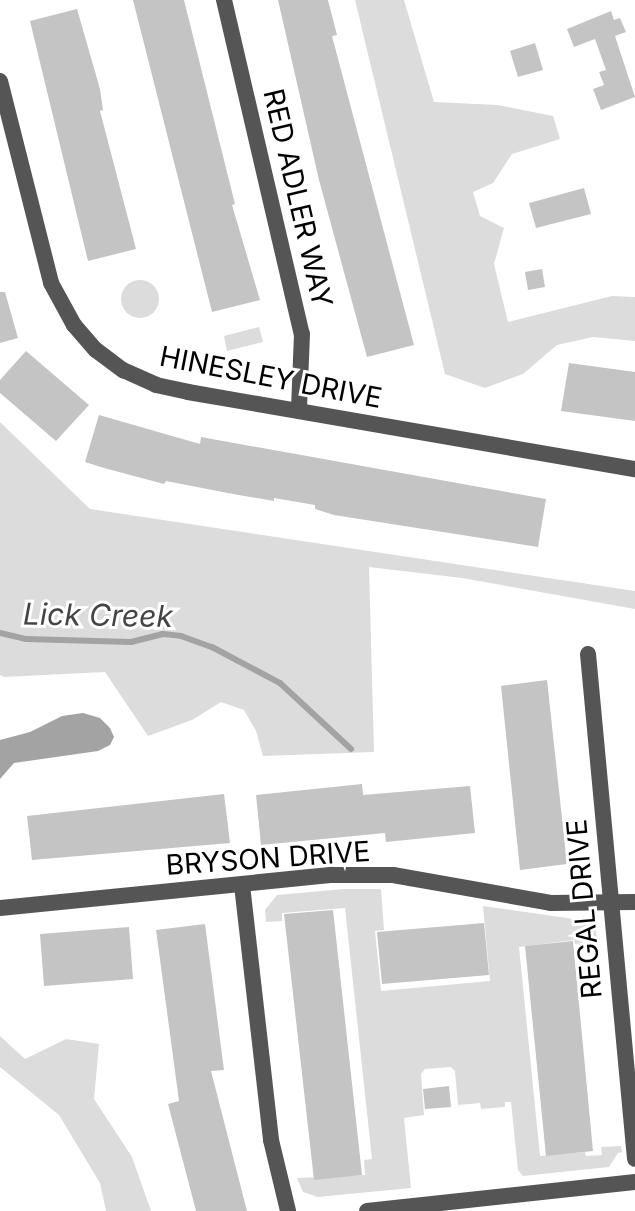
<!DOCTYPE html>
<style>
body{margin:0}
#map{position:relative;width:635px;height:1211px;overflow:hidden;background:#fff;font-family:Inter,sans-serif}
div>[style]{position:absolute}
.green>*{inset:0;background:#dcdcdc}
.round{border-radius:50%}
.water>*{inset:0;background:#a3a3a3}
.stream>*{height:6px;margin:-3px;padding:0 3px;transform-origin:3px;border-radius:3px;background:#a3a3a3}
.building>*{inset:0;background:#c4c4c4}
.street>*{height:16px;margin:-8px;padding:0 8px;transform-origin:8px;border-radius:8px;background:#555}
span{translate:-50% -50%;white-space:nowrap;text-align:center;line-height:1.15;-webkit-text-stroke:6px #fff;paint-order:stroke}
.street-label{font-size:28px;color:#000}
.water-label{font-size:30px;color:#444;font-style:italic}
</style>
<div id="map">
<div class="green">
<div style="clip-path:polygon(355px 0,404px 0,434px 102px,498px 105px,553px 116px,560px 139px,512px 154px,493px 183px,473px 192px,480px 216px,504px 228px,494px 264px,508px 322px,612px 296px,635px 297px,635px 341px,593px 337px,557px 345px,523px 374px,485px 388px,445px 374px)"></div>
<div class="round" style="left:121px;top:280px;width:38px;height:38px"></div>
<div style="clip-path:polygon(259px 327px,263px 342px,227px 351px,224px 336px)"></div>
<div style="clip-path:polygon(0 422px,90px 509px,635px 591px,635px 609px,462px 578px,369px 567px,374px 752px,263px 756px,256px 731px,244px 710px,221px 702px,192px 720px,148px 736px,105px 672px,4px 677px,0 675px)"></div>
<div style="clip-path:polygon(344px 889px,381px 889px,384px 930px,375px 931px,381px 991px,490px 981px,483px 906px,581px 920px,595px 927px,599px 948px,583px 949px,583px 943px,575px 944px,574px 940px,519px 947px,540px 1156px,585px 1152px,586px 1156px,602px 1155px,601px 1147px,621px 1146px,622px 1152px,618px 1153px,609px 1167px,523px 1176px,518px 1170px,511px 1102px,505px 1102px,505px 1107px,481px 1109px,480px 1103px,458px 1105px,455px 1071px,451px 1067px,425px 1069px,421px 1074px,424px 1115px,404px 1118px,411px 1188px,318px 1197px,303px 1192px,297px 1178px,365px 1175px,364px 1160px,372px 1159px,345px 908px,282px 913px,282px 921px,266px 922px,265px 910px,277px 895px)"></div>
<div style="clip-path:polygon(0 1036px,25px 1059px,66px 1039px,99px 1044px,94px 1099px,132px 1157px,151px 1211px,106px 1211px,100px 1183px,59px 1115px,0 1067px)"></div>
</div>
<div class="water">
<div style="clip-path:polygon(83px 713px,100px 718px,110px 728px,114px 737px,110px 745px,98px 751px,14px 763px,0 779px,0 740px,30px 732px,62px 716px)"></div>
</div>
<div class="stream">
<div style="left:0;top:633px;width:27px;rotate:13deg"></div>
<div style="left:26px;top:639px;width:105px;rotate:1.6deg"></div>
<div style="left:131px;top:642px;width:33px;rotate:-14deg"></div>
<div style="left:163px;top:634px;width:18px;rotate:6deg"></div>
<div style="left:181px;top:636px;width:33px;rotate:20deg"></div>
<div style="left:212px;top:647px;width:77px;rotate:27.9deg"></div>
<div style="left:280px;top:683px;width:97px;rotate:42.9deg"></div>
</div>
<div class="building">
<div style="clip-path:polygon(133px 0,184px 0,235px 204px,232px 205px,260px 300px,212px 312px)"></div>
<div style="clip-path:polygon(278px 0,328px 0,337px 35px,332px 36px,414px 345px,367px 357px,319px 180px)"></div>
<div style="clip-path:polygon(77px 9px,100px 89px,103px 110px,100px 111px,136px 249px,88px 261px,30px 21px)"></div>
<div style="clip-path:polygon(611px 11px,614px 20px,620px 18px,626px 32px,615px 36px,635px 97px,601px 110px,593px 89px,604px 85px,599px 72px,606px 70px,595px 39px,574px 47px,567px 29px)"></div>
<div style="clip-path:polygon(535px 43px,543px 70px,518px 77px,510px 51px)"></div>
<div style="clip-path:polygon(584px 188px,591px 214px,536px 228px,529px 203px)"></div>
<div style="clip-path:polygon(542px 269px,545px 287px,528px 290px,525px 272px)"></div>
<div style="clip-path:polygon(0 292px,5px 292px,18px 338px,0 343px)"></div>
<div style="clip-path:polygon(26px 351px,89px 405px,56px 441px,0 393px,0 380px)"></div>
<div style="clip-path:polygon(569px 363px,635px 372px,635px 421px,561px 411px)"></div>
<div style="clip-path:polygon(99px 415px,200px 444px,201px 437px,546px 499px,538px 547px,334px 515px,315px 509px,315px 505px,274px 498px,274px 501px,233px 494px,166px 481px,164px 484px,104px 468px,85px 462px)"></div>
<div style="clip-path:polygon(547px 680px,567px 864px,520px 870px,501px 686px)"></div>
<div style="clip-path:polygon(362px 784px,363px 795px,470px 786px,475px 833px,386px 842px,385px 833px,261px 845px,256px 795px)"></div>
<div style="clip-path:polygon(224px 794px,230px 843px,32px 860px,27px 816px)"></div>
<div style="clip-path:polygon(333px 910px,362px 1175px,314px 1180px,284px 914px)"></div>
<div style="clip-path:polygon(484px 923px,489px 975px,382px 984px,377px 932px)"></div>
<div style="clip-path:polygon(205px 924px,224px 1070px,211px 1071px,247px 1211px,196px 1211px,168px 1104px,179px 1101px,156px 930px)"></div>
<div style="clip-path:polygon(129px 927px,133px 979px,44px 986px,40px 934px)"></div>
<div style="clip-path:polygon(573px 941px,593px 1151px,546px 1156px,525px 946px)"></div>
<div style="clip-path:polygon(449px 1086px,451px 1107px,425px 1109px,423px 1089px)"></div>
</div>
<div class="street">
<div style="left:224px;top:0;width:343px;rotate:76.9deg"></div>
<div style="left:302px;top:334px;width:76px;rotate:92.3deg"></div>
<div style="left:0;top:81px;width:208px;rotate:75.8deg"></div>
<div style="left:51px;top:283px;width:48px;rotate:61.3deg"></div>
<div style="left:74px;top:325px;width:33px;rotate:49deg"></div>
<div style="left:96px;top:350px;width:34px;rotate:37deg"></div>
<div style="left:123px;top:370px;width:36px;rotate:24deg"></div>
<div style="left:156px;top:385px;width:33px;rotate:12deg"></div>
<div style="left:188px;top:392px;width:454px;rotate:9.8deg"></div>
<div style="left:588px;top:654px;width:507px;rotate:84.68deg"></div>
<div style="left:242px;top:885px;width:257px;rotate:83.5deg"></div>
<div style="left:271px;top:1140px;width:73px;rotate:76.5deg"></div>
<div style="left:0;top:908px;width:334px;rotate:-5.7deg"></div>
<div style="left:332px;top:875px;width:61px"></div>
<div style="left:393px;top:875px;width:160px;rotate:10deg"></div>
<div style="left:551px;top:903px;width:84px;rotate:-0.7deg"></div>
<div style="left:367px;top:1211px;width:270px;rotate:-6.2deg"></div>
</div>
<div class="street-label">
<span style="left:298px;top:198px;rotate:77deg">RED ADLER WAY</span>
<span style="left:271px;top:377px;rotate:11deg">HINESLEY DRIVE</span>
<span style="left:268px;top:858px;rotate:-4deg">BRYSON DRIVE</span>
<span style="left:584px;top:909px;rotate:-95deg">REGAL DRIVE</span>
</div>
<div class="water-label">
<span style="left:98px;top:615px;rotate:1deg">Lick Creek</span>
</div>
</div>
